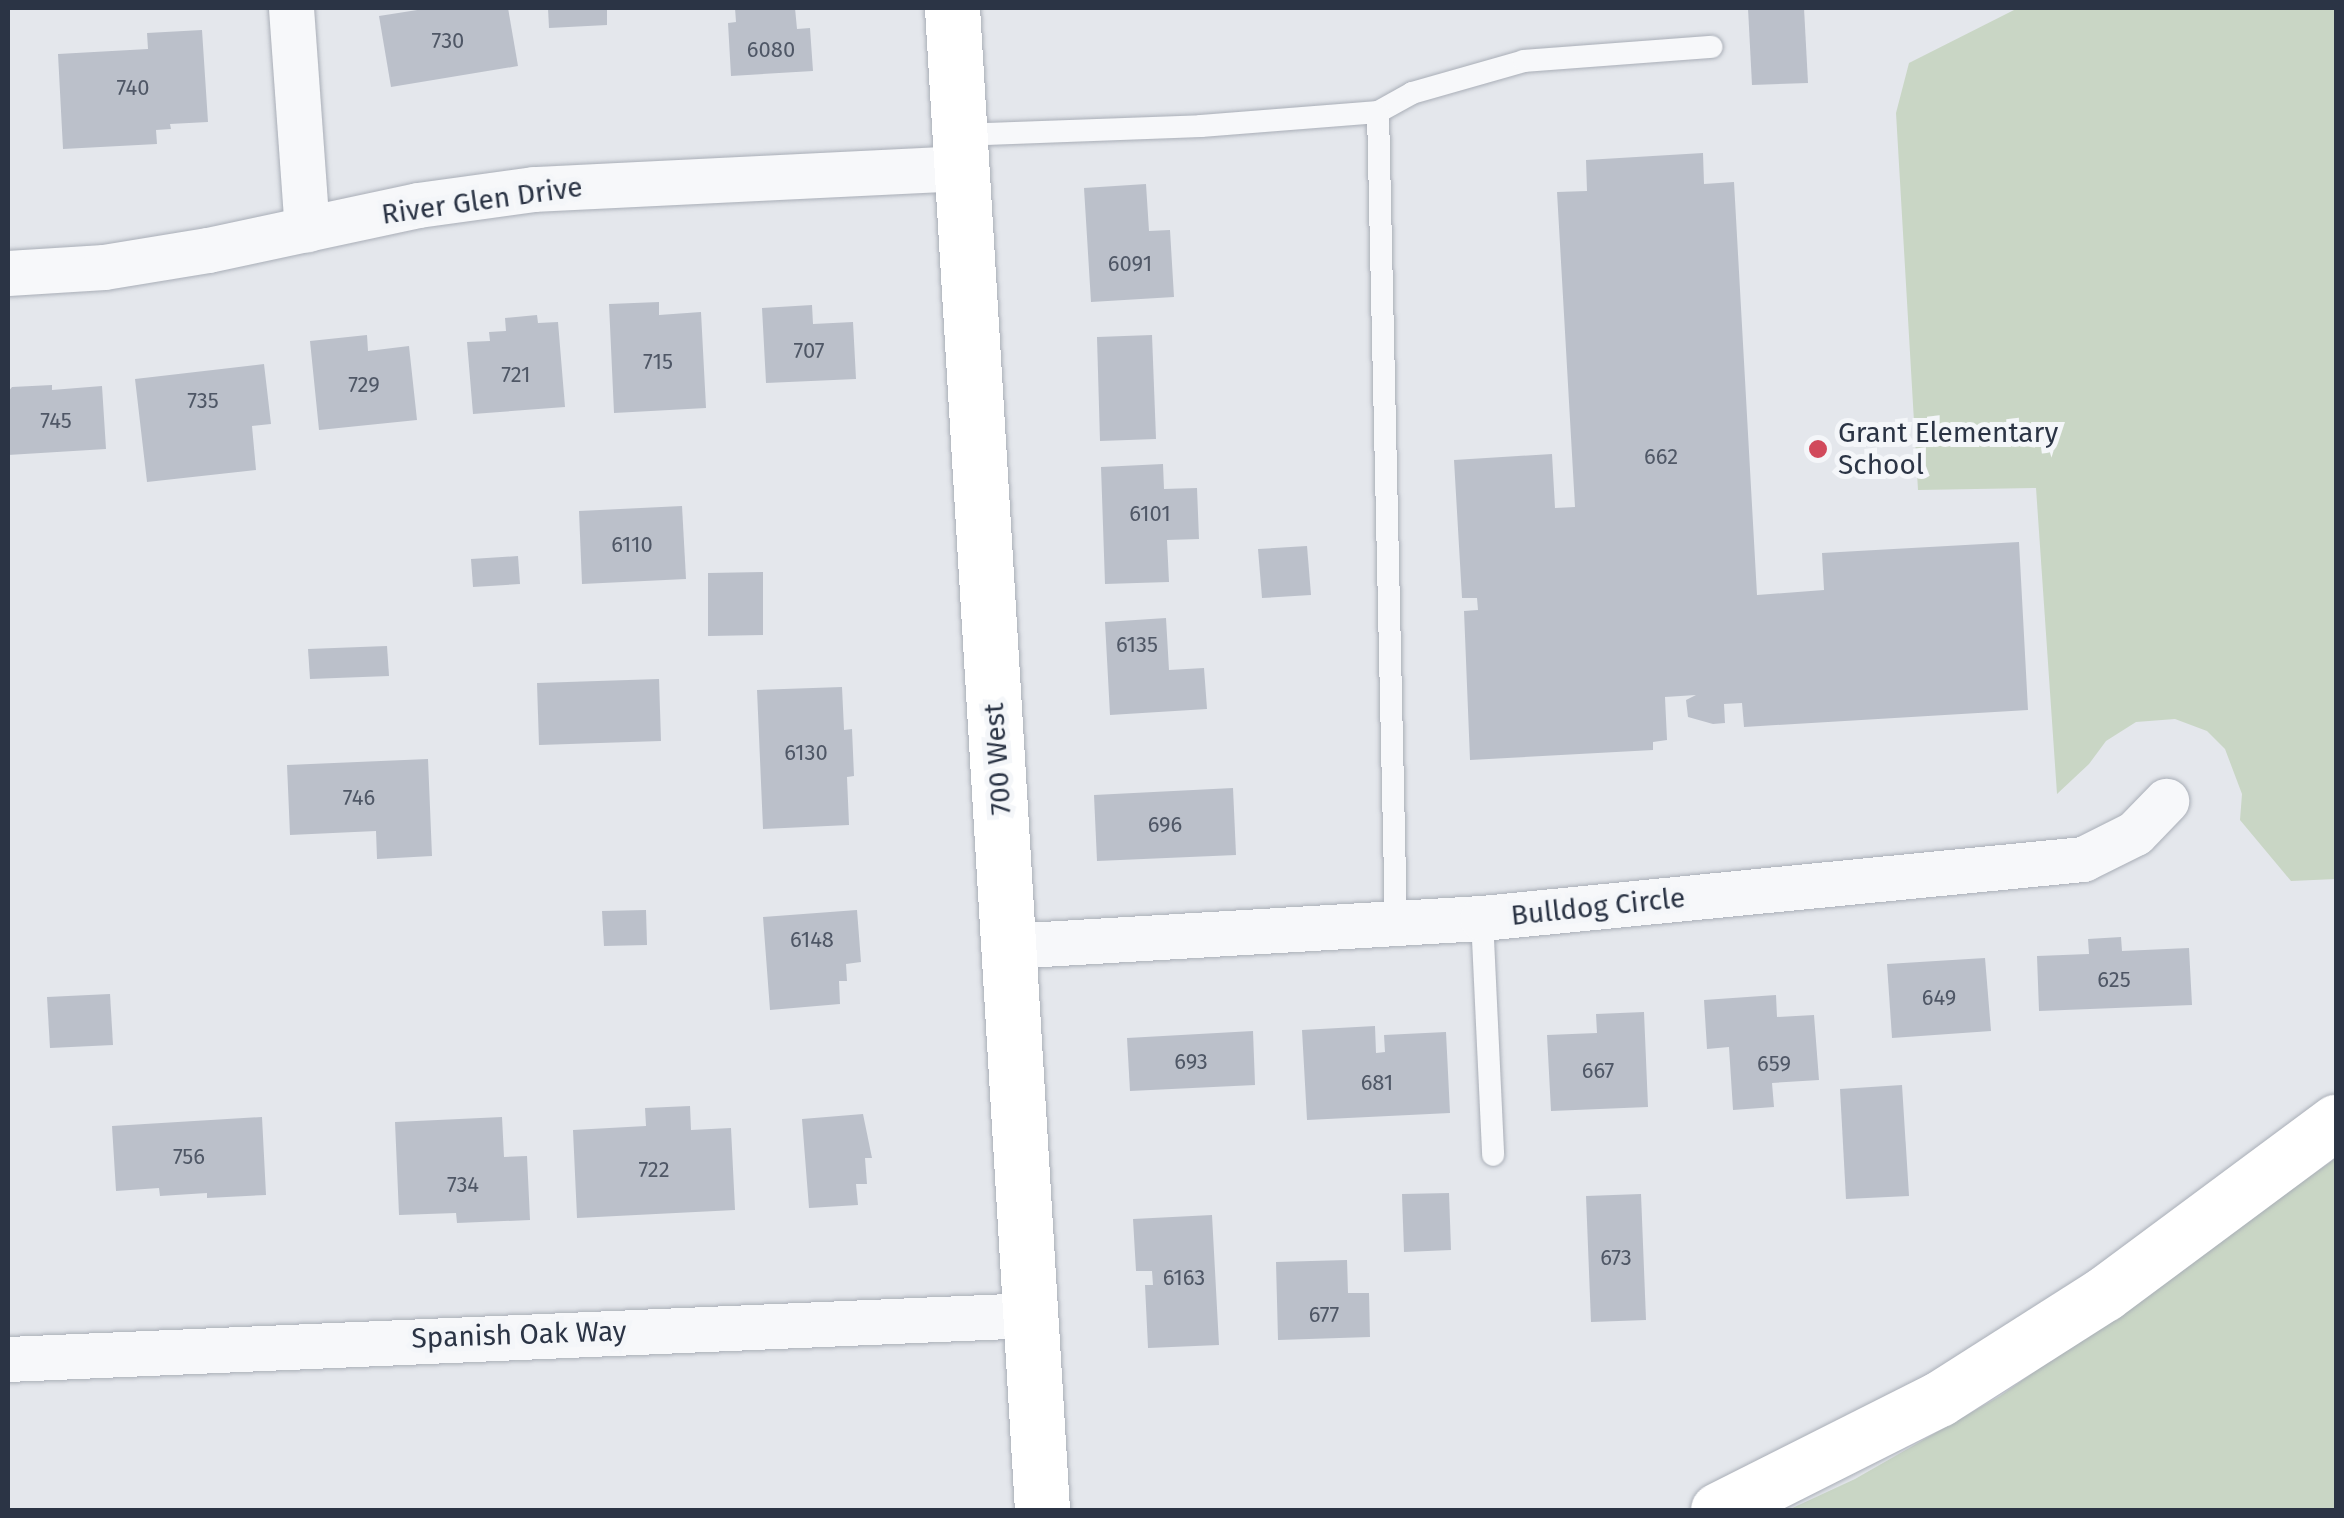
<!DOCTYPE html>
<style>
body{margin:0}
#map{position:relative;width:2344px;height:1518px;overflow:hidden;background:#e4e7ec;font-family:"Fira Sans",sans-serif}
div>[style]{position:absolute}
.green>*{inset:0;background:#c9d6c5}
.building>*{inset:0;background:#bbc0ca}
.roads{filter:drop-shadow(0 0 2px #a9aeb7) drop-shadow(0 0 2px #a9aeb7)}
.lane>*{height:22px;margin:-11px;padding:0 11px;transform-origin:11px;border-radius:11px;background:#f7f8fa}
.street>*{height:45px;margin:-22.5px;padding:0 22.5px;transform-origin:22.5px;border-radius:22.5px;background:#f7f8fa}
.secondary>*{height:55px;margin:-27.5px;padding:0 27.5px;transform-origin:27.5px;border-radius:27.5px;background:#fff}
.highway>*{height:55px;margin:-27.5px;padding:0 27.5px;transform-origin:27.5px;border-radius:27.5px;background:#fff}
.dots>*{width:28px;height:28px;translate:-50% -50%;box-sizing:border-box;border:5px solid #f4f6f9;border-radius:50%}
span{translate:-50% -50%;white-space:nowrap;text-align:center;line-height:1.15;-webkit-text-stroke:10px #f4f6f9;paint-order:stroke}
.number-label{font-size:22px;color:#4f5766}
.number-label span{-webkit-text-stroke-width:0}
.street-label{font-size:28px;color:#2b3445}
.poi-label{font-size:28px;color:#2b3445}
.left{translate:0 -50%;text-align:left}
.frame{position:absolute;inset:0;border:10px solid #2b3445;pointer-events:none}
</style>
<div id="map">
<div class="green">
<div style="clip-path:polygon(2018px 8px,2336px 8px,2336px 879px,2291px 881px,2240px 820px,2242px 794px,2225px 749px,2207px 731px,2175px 719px,2136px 722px,2106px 741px,2089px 764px,2057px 794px,2036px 488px,1918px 490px,1896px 113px,1909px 63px)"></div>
<div style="clip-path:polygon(2336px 1158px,2336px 1510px,1788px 1510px,1855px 1479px,2000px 1396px)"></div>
</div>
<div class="building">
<div style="clip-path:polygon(430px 8px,508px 8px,518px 66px,391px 87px,379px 16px)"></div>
<div style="clip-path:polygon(548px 8px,607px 8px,607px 25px,549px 28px)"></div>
<div style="clip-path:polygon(735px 8px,795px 8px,797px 29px,810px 28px,813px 71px,731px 76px,728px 23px,736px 22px)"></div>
<div style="clip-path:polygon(1748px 8px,1804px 8px,1808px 83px,1752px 85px)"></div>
<div style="clip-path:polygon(202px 30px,208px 122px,170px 124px,171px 129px,156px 130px,157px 144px,63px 149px,58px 54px,148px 49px,147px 33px)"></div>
<div style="clip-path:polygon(1703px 153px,1704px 184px,1734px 182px,1757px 595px,1824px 590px,1822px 553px,2019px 542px,2028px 710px,1744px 727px,1742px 703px,1724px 704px,1725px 723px,1713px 724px,1688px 717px,1686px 700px,1696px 695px,1665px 697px,1667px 740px,1653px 742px,1653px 750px,1470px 760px,1464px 611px,1478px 610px,1477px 598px,1462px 598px,1454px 460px,1552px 454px,1555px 508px,1575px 507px,1557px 192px,1587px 191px,1586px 160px)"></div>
<div style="clip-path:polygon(1146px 184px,1149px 231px,1170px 230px,1174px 297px,1091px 302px,1084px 188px)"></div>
<div style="clip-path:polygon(659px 302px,659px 315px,701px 312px,706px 408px,614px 413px,609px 304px)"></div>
<div style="clip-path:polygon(812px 305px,813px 324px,853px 322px,856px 379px,766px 383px,762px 308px)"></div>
<div style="clip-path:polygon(537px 315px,538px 323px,558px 322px,565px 407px,473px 414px,467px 342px,490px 341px,489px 332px,506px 331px,505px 318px)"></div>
<div style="clip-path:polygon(367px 335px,368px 351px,409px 346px,417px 420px,319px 430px,310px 341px)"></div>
<div style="clip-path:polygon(1152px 335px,1156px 439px,1100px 441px,1097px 337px)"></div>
<div style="clip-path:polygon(264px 364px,271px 424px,252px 426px,256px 470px,147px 482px,135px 379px)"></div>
<div style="clip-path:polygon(52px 385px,52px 390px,102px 386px,106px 449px,8px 455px,8px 392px,12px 387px)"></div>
<div style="clip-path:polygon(1163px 464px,1164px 489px,1197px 488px,1199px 539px,1167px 540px,1169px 582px,1105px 584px,1101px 467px)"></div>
<div style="clip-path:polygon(682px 506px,686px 579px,582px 584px,579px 511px)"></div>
<div style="clip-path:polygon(1307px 546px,1311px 595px,1262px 598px,1258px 549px)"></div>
<div style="clip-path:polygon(518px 556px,520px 584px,473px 587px,471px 559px)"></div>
<div style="clip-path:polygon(763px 572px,763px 635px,708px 636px,708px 573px)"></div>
<div style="clip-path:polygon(1166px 618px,1169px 670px,1204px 668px,1207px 709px,1110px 715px,1105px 622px)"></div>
<div style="clip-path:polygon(387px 646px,389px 676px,310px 679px,308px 649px)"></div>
<div style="clip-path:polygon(659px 679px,661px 741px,539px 745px,537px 683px)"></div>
<div style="clip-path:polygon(842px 687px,844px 730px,852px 729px,854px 776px,847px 777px,849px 825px,763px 829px,757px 690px)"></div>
<div style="clip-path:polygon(428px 759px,432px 856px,377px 859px,376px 831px,290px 835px,287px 765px)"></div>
<div style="clip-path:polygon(1233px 788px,1236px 855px,1097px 861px,1094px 795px)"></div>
<div style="clip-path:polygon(646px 910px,647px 945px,604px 946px,602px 911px)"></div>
<div style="clip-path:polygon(857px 910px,861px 962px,846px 964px,847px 981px,839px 981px,840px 1004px,770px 1010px,763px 917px)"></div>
<div style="clip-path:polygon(2121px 937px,2122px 951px,2189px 948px,2192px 1005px,2039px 1011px,2037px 956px,2089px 954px,2088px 939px)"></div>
<div style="clip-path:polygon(1985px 958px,1991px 1031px,1892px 1038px,1887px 964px)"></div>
<div style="clip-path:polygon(110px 994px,113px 1045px,50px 1048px,47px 997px)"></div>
<div style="clip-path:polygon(1776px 995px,1777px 1017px,1814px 1015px,1819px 1080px,1772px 1083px,1774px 1107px,1733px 1110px,1729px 1047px,1707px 1049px,1704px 1000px)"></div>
<div style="clip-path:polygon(1644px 1012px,1648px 1107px,1551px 1111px,1547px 1035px,1597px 1033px,1596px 1014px)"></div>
<div style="clip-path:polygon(1375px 1026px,1376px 1053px,1385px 1052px,1384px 1035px,1446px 1032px,1450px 1113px,1307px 1120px,1302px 1030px)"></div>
<div style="clip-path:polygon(1253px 1031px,1255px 1085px,1130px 1091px,1127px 1038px)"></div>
<div style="clip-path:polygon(1902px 1085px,1909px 1196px,1846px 1199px,1840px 1089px)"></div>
<div style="clip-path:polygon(690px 1106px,691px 1130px,731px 1128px,735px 1210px,577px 1218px,573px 1130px,646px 1126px,645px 1108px)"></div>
<div style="clip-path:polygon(863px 1114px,872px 1158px,865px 1158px,867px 1184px,856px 1184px,858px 1205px,809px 1208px,802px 1119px)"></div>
<div style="clip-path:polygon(262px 1117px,266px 1195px,207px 1198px,207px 1193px,160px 1196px,159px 1188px,116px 1191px,112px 1126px)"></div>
<div style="clip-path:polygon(502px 1117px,504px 1157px,527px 1156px,530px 1220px,457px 1223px,456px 1213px,399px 1215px,395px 1122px)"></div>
<div style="clip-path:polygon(1449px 1193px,1451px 1250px,1404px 1252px,1402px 1194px)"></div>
<div style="clip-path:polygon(1641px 1194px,1646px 1320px,1591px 1322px,1586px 1196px)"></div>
<div style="clip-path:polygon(1212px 1215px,1219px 1345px,1148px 1348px,1145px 1285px,1153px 1285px,1152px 1271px,1136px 1271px,1133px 1219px)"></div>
<div style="clip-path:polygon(1347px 1260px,1348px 1293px,1369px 1293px,1370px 1337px,1278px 1340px,1276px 1262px)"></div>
</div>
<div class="roads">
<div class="lane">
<div style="left:1378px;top:112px;width:39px;rotate:-29deg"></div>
<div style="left:1412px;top:93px;width:116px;rotate:-15.9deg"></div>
<div style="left:1524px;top:61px;width:188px;rotate:-4.3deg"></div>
<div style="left:959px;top:135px;width:242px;rotate:-2.1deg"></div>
<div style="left:1201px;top:126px;width:178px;rotate:-4.5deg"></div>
<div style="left:1378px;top:112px;width:811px;rotate:88.73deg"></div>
<div style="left:1482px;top:918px;width:237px;rotate:87.3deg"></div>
</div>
<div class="street">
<div style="left:291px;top:8px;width:222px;rotate:85.9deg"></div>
<div style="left:8px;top:273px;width:96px;rotate:-3.6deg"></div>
<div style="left:104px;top:267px;width:105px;rotate:-9.3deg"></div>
<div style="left:208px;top:250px;width:215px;rotate:-12.1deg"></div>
<div style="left:418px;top:205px;width:117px;rotate:-7.9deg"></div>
<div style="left:534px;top:189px;width:427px;rotate:-2.8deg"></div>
<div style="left:1009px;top:946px;width:474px;rotate:-3.4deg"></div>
<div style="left:1482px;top:918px;width:604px;rotate:-5.61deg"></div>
<div style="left:2083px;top:859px;width:58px;rotate:-26.6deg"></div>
<div style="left:2135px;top:833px;width:45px;rotate:-45.9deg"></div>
<div style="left:8px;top:1359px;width:1025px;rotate:-2.46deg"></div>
</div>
<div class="secondary">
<div style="left:952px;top:8px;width:1505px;rotate:86.57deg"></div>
</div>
<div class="highway">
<div style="left:1718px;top:1510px;width:247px;rotate:-26.7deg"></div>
<div style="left:1939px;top:1399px;width:196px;rotate:-32.5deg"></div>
<div style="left:2104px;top:1294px;width:289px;rotate:-36.6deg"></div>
</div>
</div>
<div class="dots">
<div style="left:1818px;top:449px;background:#d1495b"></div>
</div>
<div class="number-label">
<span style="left:448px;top:41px">730</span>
<span style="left:771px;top:50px">6080</span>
<span style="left:133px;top:88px">740</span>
<span style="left:1130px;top:264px">6091</span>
<span style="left:809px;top:351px">707</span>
<span style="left:658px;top:362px">715</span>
<span style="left:516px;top:375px">721</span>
<span style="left:364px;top:385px">729</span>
<span style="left:203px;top:401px">735</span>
<span style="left:56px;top:421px">745</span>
<span style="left:1661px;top:457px">662</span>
<span style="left:1150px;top:514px">6101</span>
<span style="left:632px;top:545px">6110</span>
<span style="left:1137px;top:645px">6135</span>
<span style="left:806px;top:753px">6130</span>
<span style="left:359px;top:798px">746</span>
<span style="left:1165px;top:825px">696</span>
<span style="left:812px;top:940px">6148</span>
<span style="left:2114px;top:980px">625</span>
<span style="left:1939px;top:998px">649</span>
<span style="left:1191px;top:1062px">693</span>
<span style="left:1774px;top:1064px">659</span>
<span style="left:1598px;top:1071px">667</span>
<span style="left:1377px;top:1083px">681</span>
<span style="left:189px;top:1157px">756</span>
<span style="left:654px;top:1170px">722</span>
<span style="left:463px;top:1185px">734</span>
<span style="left:1616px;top:1258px">673</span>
<span style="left:1184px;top:1278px">6163</span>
<span style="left:1324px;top:1315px">677</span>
</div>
<div class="street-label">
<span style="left:482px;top:201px;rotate:-8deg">River Glen Drive</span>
<span style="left:998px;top:759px;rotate:-94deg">700 West</span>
<span style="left:1598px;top:907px;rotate:-6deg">Bulldog Circle</span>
<span style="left:519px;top:1335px;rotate:-2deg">Spanish Oak Way</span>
</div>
<div class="poi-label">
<span class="left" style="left:1838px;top:449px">Grant Elementary<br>School</span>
</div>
<div class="frame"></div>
</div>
